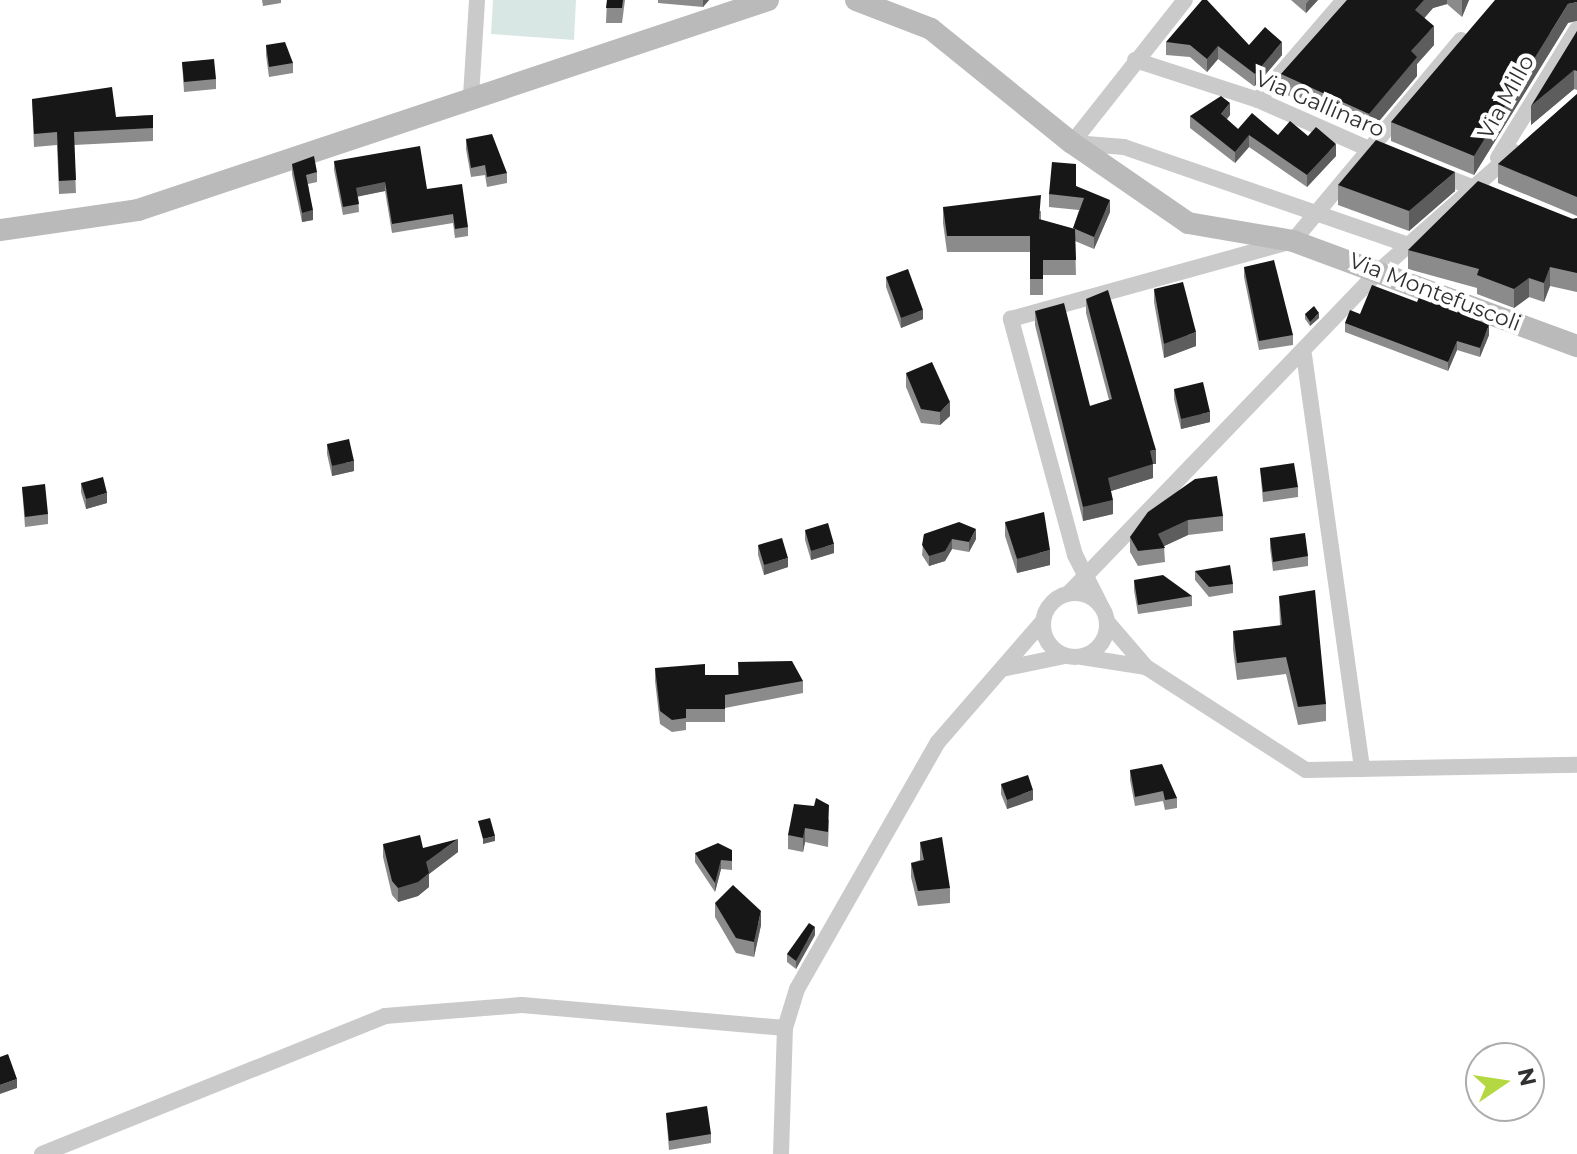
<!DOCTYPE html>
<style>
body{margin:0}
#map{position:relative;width:1577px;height:1154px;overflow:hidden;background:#fff;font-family:Montserrat,sans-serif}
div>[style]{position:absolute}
.green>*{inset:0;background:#d9e7e4}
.street>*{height:16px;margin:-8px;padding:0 8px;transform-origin:8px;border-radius:8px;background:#cacaca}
.street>.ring{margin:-8px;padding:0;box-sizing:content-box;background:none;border:16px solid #cacaca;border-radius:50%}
.secondary>*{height:22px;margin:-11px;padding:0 11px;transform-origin:11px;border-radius:11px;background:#bababa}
.wall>*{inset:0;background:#8b8b8b}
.shaded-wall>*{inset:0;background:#5d5d5d}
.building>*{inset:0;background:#171717}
span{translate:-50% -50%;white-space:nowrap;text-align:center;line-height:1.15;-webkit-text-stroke:8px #fff;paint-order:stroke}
.street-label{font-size:22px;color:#303030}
.north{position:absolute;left:1465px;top:1042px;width:80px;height:80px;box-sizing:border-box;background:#fff;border:2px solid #acacac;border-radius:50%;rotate:77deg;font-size:22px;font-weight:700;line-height:32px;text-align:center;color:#303030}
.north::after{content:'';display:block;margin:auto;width:28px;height:36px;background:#b4d842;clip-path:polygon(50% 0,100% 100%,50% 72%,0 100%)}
</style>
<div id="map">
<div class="green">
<div style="clip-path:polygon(493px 0,576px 0,574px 40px,491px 34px)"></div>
</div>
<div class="street">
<div style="left:1135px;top:60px;width:129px;rotate:18deg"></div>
<div style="left:1258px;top:100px;width:129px;rotate:23.8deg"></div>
<div style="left:471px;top:96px;width:96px;rotate:-86.4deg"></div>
<div style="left:1258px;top:100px;width:132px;rotate:-49.3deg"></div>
<div style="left:1072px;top:143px;width:182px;rotate:-51.7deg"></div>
<div style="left:1074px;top:143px;width:50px;rotate:4.6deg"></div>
<div style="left:1124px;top:147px;width:301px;rotate:19deg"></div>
<div style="left:1498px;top:158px;width:151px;rotate:-58.5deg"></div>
<div style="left:1435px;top:173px;width:53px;rotate:20.8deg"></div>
<div style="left:1304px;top:355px;width:418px;rotate:82deg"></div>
<div class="ring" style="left:1043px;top:593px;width:48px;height:48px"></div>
<div style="left:1069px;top:593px;width:447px;rotate:-46.1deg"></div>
<div style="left:1379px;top:271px;width:180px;rotate:-41.4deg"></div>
<div style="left:1100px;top:604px;width:55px;rotate:-117deg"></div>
<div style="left:1075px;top:555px;width:245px;rotate:-105.2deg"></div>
<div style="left:1011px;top:319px;width:293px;rotate:-15.5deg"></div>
<div style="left:1293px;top:241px;width:262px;rotate:-50.1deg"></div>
<div style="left:1082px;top:657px;width:65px;rotate:8.9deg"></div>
<div style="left:1146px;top:667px;width:58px;rotate:-130.8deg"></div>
<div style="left:1146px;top:667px;width:190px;rotate:32.8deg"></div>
<div style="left:1306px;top:770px;width:271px;rotate:-1.1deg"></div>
<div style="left:1002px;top:669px;width:63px;rotate:-11.8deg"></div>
<div style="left:42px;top:1154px;width:370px;rotate:-21.9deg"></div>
<div style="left:385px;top:1016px;width:137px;rotate:-4.6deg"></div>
<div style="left:522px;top:1005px;width:264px;rotate:5deg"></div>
<div style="left:781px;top:1154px;width:126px;rotate:-88.2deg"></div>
<div style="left:785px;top:1028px;width:41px;rotate:-72.9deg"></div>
<div style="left:797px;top:989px;width:284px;rotate:-60.3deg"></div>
<div style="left:938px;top:742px;width:160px;rotate:-49deg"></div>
</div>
<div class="secondary">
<div style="left:856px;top:0;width:80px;rotate:21.1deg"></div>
<div style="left:931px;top:29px;width:181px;rotate:39deg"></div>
<div style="left:1072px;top:143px;width:141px;rotate:34.6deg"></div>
<div style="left:1188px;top:223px;width:107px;rotate:9.7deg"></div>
<div style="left:1293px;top:241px;width:303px;rotate:20.3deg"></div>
<div style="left:0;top:230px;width:139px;rotate:-8.2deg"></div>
<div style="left:138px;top:210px;width:664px;rotate:-18.43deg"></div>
</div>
<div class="wall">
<div style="clip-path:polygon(262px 0,281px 0,281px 3px,263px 6px)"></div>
<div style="clip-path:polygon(607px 0,625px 0,622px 23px,606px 23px)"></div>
<div style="clip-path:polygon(658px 0,709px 0,703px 7px,658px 3px)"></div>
<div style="clip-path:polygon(1291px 0,1318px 0,1306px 13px)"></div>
<div style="clip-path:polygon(1347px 0,1469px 0,1462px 17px,1447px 4px,1433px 8px,1424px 18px,1434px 45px,1417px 64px,1417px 76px,1369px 133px,1281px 92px,1281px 74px)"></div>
<div style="clip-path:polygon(1568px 23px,1474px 175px,1391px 141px,1391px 122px)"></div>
<div style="clip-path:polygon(1577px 31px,1577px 90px,1574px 89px,1531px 125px)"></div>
<div style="clip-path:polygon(1166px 42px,1249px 45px,1282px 55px,1255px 87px,1218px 59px,1207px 72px,1190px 57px,1166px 55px)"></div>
<div style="clip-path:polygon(266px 45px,293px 63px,293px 73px,269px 77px,266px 55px)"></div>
<div style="clip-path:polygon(182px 62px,216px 79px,216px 89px,184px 92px)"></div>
<div style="clip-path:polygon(1577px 94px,1577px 216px,1498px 183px,1498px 164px)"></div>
<div style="clip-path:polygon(32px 99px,116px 117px,153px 115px,153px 141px,74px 145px,76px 193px,59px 194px,57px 145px,34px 147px)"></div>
<div style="clip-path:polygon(1230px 115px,1227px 119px,1238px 129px,1278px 135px,1308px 136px,1336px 156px,1307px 187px,1249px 147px,1235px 163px,1190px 128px,1190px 116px)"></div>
<div style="clip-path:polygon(466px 139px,507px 173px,507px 183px,487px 187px,485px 175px,471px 177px,466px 149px)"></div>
<div style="clip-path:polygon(334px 161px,427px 189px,468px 227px,468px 236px,455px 238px,453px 223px,392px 233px,385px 191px,358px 196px,359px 212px,343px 215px,334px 170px)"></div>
<div style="clip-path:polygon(292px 164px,317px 172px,317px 182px,308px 184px,313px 220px,302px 222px,292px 174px)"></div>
<div style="clip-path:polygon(1338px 185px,1455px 191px,1409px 231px,1338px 205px)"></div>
<div style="clip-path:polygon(1076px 186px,1110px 212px,1094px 249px,1075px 241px,1076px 275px,1043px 275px,1043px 295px,1030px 295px,1030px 252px,947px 252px,943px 223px,943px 207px,1041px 211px,1041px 220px,1073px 229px,1079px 210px,1049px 207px,1049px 194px)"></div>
<div style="clip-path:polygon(1577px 218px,1577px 292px,1550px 286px,1544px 302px,1529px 297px,1514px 308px,1477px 294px,1477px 288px,1408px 269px,1408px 250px)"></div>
<div style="clip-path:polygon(1244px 267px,1293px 335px,1293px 345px,1259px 350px,1244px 277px)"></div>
<div style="clip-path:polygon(886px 277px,923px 319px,901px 328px,886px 287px)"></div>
<div style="clip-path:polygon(1154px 289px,1196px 346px,1164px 358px,1154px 302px)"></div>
<div style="clip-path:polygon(1086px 299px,1156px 464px,1153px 464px,1153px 478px,1111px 491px,1113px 514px,1083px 521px,1035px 325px,1035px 311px,1090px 406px,1109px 400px,1086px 313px)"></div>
<div style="clip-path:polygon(1305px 314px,1319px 318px,1310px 326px,1305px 319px)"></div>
<div style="clip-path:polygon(1360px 314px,1489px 335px,1480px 357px,1457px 350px,1448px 371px,1345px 332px,1345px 323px)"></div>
<div style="clip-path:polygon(906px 373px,950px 416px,940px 425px,921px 423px,906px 387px)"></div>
<div style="clip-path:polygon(1174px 389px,1210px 422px,1181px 429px,1174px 399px)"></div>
<div style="clip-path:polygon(327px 444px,354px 471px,332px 476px,327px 454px)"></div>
<div style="clip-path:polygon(1260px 468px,1298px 487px,1298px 497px,1263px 502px)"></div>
<div style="clip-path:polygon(81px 483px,107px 503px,86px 509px,81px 492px)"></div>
<div style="clip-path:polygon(22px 487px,48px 514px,48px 524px,25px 527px)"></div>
<div style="clip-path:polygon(1148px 512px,1223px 516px,1223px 531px,1188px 535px,1164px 546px,1165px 562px,1138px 566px,1130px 552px,1130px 537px)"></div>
<div style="clip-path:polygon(1005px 522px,1050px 565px,1017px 573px,1005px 536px)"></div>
<div style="clip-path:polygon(805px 530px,834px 553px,811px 560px,805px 540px)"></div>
<div style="clip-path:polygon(924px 534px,976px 539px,969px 552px,952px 549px,945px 561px,929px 566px,922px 555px)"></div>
<div style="clip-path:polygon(1270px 538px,1308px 556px,1308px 566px,1273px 571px,1270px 548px)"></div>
<div style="clip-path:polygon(758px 545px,788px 567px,764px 575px,758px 555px)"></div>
<div style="clip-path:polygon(1195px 571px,1233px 584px,1233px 593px,1209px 597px,1195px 580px)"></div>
<div style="clip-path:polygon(1134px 580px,1192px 596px,1192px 606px,1138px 614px,1134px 590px)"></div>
<div style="clip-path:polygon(1279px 596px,1326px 704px,1326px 721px,1298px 725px,1286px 674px,1237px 680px,1233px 649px,1233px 631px,1280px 626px)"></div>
<div style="clip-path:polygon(738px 662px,803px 681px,803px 693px,725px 708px,725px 722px,686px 722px,686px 730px,672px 732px,660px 724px,655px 681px,655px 668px,705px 675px,738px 675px)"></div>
<div style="clip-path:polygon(1130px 770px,1177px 798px,1177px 808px,1165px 810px,1163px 801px,1135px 806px,1130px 780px)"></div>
<div style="clip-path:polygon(1001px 784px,1033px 800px,1007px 809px,1001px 794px)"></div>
<div style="clip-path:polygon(814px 806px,829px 820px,828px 847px,805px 842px,803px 852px,788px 849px,788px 835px)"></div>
<div style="clip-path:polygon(920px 842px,950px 888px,950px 903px,918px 906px,911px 877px,911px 863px,920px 860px)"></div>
<div style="clip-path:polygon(383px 844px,423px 848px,458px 852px,429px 874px,429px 887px,418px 896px,398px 902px,392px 895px,383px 857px)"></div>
<div style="clip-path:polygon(732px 850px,732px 870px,721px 869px,715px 892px,695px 862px,695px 853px)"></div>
<div style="clip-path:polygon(715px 903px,761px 925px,754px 957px,736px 953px,715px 917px)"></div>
<div style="clip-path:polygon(815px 935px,796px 969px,787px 962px,787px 954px)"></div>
<div style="clip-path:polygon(666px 1113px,711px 1134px,711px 1143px,669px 1150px)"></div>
</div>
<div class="shaded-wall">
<div style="clip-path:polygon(703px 0,709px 0,703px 7px)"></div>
<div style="clip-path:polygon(1309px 0,1318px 0,1306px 13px,1306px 4px)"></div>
<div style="clip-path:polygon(1424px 0,1447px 0,1447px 4px,1433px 8px,1415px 29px,1415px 10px)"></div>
<div style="clip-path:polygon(1462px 0,1469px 0,1462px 17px)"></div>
<div style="clip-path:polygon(1577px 2px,1577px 21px,1568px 23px,1474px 175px,1474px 156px,1568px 4px)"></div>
<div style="clip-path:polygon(1434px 26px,1434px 45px,1417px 64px,1417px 76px,1369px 133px,1369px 114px,1411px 51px)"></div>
<div style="clip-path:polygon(1282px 42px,1282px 55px,1255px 87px,1255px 74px)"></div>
<div style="clip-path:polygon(1218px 46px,1218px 59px,1207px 72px,1207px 59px)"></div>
<div style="clip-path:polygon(1574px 70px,1574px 89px,1531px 125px,1531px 106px)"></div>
<div style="clip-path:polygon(1230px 103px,1230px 115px,1221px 126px,1221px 114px)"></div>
<div style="clip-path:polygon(1249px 135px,1249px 147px,1235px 163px,1235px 152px)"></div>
<div style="clip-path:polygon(1336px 144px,1336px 156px,1307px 187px,1307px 175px)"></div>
<div style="clip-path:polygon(1455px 172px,1455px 191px,1409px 231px,1409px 211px)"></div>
<div style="clip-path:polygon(385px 182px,385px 191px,356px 197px,356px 188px)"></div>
<div style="clip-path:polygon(1110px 200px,1110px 212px,1094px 249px,1094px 237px)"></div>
<div style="clip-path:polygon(313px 210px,313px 220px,302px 222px,302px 213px)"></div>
<div style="clip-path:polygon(1550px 267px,1550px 286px,1544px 302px,1544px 283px)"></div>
<div style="clip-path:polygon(1529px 278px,1529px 297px,1514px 308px,1514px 289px)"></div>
<div style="clip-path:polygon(923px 310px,923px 319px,901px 328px,901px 318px)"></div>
<div style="clip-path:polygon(1319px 313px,1319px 318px,1310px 326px,1310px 322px)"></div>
<div style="clip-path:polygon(1489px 325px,1489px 335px,1480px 357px,1480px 348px)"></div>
<div style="clip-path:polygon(1196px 332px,1196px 346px,1164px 358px,1164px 344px)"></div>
<div style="clip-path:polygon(1457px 341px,1457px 350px,1448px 371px,1448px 362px)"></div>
<div style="clip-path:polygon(950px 402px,950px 416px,940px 425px,940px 412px)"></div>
<div style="clip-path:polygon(1210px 412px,1210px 422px,1181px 429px,1181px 419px)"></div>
<div style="clip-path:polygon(1156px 450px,1156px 464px,1153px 464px,1153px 478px,1108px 492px,1108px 478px,1150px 451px)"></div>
<div style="clip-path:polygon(354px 461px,354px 471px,332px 476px,332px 466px)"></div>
<div style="clip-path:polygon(107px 493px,107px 503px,86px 509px,86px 499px)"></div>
<div style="clip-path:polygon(1113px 500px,1113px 514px,1083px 521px,1083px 507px)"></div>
<div style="clip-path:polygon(1188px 520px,1188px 535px,1158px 549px,1158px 534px)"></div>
<div style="clip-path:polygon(976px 529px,976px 539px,969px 552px,969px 542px)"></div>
<div style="clip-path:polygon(952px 539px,952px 549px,945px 561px,929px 566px,929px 556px)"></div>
<div style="clip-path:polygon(834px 544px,834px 553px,811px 560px,811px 551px)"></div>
<div style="clip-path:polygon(1050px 550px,1050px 565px,1017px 573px,1017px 559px)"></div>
<div style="clip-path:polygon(788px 558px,788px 567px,764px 575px,764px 565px)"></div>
<div style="clip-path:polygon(1033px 790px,1033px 800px,1007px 809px,1007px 800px)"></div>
<div style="clip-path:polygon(805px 828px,805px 842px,803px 852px,803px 838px)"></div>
<div style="clip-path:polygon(495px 836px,495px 841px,483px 844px,483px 839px)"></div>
<div style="clip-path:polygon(458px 839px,458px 852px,429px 874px,429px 887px,418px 896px,398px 902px,398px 888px,426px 862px)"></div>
<div style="clip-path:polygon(721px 860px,721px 869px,715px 892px,715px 883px)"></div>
<div style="clip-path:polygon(761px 911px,761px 925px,754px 957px,754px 942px)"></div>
<div style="clip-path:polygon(815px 927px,815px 935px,796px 969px,796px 961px)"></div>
<div style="clip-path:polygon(17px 1079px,17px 1088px,0 1094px,0 1085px)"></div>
</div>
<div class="building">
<div style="clip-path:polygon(607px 0,623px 0,622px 8px,606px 8px)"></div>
<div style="clip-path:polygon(1202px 0,1207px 0,1249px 45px,1265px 27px,1282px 42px,1255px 74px,1218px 46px,1207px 59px,1190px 45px,1166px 42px)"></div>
<div style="clip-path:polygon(1347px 0,1424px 0,1415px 10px,1434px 26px,1411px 51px,1417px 57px,1369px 114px,1281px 74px)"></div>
<div style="clip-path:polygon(1495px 0,1577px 0,1577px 2px,1568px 4px,1474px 156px,1391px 122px)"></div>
<div style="clip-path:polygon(1577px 31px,1577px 71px,1574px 70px,1531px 106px)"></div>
<div style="clip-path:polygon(285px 42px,293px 63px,269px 67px,266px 45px)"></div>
<div style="clip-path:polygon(214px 59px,216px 79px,184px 82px,182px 62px)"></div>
<div style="clip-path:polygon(112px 87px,116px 117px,153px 115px,153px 128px,74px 132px,76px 180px,59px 181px,57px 132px,34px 134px,32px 99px)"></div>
<div style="clip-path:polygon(1577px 94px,1577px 197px,1498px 164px)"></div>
<div style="clip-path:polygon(1221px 96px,1230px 103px,1221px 114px,1238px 129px,1252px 113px,1278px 135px,1290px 121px,1308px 136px,1316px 127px,1336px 144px,1307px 175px,1249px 135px,1235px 152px,1190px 116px)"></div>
<div style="clip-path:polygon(492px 134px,507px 173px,487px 177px,485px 165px,471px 168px,466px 139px)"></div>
<div style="clip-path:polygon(1376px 140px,1455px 172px,1409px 211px,1338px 185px)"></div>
<div style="clip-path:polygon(420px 146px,427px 189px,462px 184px,468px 227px,455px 229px,453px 214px,392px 224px,385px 182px,356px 188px,359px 204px,343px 207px,334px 161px)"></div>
<div style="clip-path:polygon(314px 156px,317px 172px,306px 175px,313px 210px,302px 213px,292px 164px)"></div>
<div style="clip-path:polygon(1052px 162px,1076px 164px,1076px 186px,1110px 200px,1094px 237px,1073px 228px,1084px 198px,1049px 194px)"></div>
<div style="clip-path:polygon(1478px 181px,1573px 219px,1577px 218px,1577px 273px,1550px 267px,1544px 283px,1529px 278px,1514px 289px,1477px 275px,1479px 269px,1408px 250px)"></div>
<div style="clip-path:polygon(1041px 195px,1039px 219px,1075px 229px,1076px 260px,1043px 260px,1043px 279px,1030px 279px,1030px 236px,947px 236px,943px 207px)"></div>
<div style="clip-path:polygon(1274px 260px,1293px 335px,1259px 341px,1244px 267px)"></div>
<div style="clip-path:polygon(908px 269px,923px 310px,901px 318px,886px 277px)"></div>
<div style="clip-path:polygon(1183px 282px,1196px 332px,1164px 344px,1154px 289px)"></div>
<div style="clip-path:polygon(1372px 285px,1417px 302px,1420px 295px,1489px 325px,1480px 348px,1457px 341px,1448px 362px,1345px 323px,1350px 310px,1360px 314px)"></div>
<div style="clip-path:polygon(1108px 290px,1156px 450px,1150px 451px,1153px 464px,1108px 478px,1113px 500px,1083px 507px,1035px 311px,1064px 303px,1090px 406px,1112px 399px,1086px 299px)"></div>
<div style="clip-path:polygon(1314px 306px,1319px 313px,1310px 322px,1305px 314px)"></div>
<div style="clip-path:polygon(932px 362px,950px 402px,940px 412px,921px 409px,906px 373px)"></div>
<div style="clip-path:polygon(1203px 382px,1210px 412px,1181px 419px,1174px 389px)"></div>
<div style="clip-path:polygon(349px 439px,354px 461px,332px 466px,327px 444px)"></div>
<div style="clip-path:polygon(1294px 463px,1298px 487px,1263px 492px,1260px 468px)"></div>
<div style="clip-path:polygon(1217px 476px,1223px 516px,1188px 520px,1158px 534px,1165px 548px,1138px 551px,1130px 537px,1148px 512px,1195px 479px)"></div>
<div style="clip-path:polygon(103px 477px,107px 493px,86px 499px,81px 483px)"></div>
<div style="clip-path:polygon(45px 484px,48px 514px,25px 517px,22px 487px)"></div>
<div style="clip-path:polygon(1044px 512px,1050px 550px,1017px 559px,1005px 522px)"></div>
<div style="clip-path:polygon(959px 522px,976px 529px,969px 542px,952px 539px,945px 551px,929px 556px,922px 545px,924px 534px)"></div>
<div style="clip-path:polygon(828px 523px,834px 544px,811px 551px,805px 530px)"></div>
<div style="clip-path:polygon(1305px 533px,1308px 556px,1273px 562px,1270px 538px)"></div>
<div style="clip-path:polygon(782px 538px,788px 558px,764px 565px,758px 545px)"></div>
<div style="clip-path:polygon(1230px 565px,1233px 584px,1209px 587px,1195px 571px)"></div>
<div style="clip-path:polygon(1163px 575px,1192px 596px,1138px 605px,1134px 580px)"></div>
<div style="clip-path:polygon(1315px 590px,1326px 704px,1298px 707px,1286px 657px,1237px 663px,1233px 631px,1282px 625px,1279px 596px)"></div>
<div style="clip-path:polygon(792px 661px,803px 681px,725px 695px,725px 709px,686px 709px,686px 718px,672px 720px,660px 711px,655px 668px,705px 664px,705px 675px,739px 675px,738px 662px)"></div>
<div style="clip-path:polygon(1162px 764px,1177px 798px,1165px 800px,1163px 791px,1135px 797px,1130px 770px)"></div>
<div style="clip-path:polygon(1028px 775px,1033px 790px,1007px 800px,1001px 784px)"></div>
<div style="clip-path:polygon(816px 798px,829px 805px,828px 832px,805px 828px,803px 838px,788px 835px,794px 804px,814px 806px)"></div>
<div style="clip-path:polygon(490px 818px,495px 836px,483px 839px,478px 821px)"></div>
<div style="clip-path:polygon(420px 835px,423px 848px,458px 839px,426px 862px,429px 873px,418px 882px,398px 888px,392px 881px,383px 844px)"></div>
<div style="clip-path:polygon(942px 837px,950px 888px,918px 891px,911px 863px,924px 860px,920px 842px)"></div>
<div style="clip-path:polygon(718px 843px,732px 850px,732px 861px,721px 860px,715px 883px,695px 853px)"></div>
<div style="clip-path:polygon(733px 885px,761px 911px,754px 942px,736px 938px,715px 903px)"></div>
<div style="clip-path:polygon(809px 923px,815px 927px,796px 961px,787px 954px)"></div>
<div style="clip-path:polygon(8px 1054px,17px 1079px,0 1085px,0 1057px)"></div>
<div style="clip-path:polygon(707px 1106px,711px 1134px,669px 1141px,666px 1113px)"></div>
</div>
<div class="street-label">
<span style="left:1506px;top:97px;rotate:-61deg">Via Millo</span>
<span style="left:1320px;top:104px;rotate:23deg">Via Gallinaro</span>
<span style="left:1435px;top:292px;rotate:21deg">Via Montefuscoli</span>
</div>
<div class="north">N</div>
</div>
